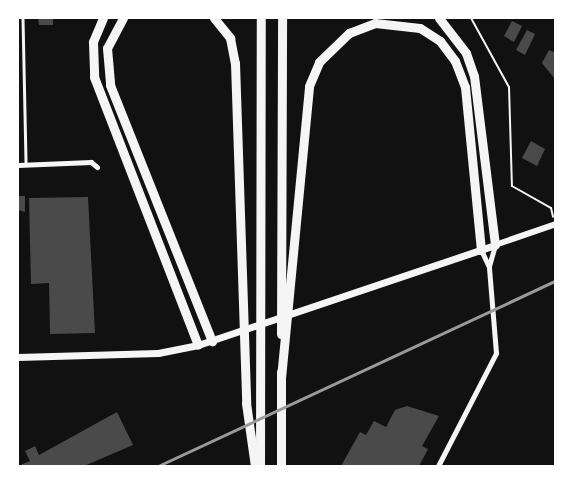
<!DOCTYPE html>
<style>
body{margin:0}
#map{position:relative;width:573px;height:484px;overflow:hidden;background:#111;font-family:"Work Sans",sans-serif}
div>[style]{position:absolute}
.building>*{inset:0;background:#4a4a4a}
.path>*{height:2px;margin:-1px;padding:0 1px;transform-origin:1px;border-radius:1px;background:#f5f5f5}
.service>*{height:2.5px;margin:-1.25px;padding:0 1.25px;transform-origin:1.25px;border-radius:1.25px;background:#f5f5f5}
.minor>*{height:5px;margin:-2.5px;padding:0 2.5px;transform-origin:2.5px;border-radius:2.5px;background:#f5f5f5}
.tertiary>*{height:6px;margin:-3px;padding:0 3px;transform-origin:3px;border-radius:3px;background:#f5f5f5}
.secondary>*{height:7px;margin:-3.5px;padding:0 3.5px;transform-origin:3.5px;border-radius:3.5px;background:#f5f5f5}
.motorway>*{height:9px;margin:-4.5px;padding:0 4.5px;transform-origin:4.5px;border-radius:4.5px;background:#f5f5f5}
.rail>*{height:3px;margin:-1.5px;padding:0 1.5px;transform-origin:1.5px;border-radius:1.5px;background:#9a9a9a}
span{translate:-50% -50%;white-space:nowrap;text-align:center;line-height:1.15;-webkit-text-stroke:4px #fff;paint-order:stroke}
.frame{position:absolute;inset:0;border:19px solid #fff;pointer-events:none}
</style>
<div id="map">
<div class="building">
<div style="clip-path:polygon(38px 18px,53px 18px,53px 25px,39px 25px)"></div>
<div style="clip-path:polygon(512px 21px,522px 26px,514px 42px,504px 36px)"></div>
<div style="clip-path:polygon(527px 30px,535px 34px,525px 55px,516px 50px)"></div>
<div style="clip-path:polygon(549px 50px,556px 53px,554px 78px,542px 63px)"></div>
<div style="clip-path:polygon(531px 141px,545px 149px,537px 166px,522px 158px)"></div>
<div style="clip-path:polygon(18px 196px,25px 196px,25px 212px,18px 210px)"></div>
<div style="clip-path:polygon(88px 197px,95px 333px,50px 334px,49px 283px,31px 284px,29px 198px)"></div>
<div style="clip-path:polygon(407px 406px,439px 416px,422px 446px,428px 449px,419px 466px,341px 466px,360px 432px,366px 435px,374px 421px,386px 427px,395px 410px)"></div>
<div style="clip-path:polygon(117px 412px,133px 445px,84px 466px,18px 466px,30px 461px,25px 451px,35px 446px,39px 455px)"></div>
</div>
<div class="path">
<div style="left:471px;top:18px;width:79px;rotate:61.2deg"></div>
<div style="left:509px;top:87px;width:99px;rotate:88.3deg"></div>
<div style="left:512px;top:186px;width:45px;rotate:29.4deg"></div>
<div style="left:551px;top:208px;width:9px;rotate:77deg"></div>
</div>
<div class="service">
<div style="left:23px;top:18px;width:145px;rotate:88.8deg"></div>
</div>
<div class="minor">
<div style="left:18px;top:165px;width:73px;rotate:-2.4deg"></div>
<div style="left:91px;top:162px;width:8px;rotate:40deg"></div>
<div style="left:489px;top:266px;width:22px;rotate:-74deg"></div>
<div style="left:438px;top:466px;width:127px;rotate:-62.8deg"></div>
<div style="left:496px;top:353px;width:86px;rotate:-94.7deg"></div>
<div style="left:489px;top:267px;width:19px;rotate:-115deg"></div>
</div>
<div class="tertiary">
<div style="left:495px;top:245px;width:65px;rotate:-19deg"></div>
</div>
<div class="secondary">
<div style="left:18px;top:357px;width:140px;rotate:-1.6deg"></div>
<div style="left:158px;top:353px;width:41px;rotate:-11.3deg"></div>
<div style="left:198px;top:345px;width:313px;rotate:-18.6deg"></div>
</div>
<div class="motorway">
<div style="left:103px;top:18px;width:26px;rotate:113deg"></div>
<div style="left:93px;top:42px;width:35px;rotate:88deg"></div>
<div style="left:94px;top:77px;width:287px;rotate:68.8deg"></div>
<div style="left:123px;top:18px;width:34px;rotate:118deg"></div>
<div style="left:107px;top:48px;width:37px;rotate:85deg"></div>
<div style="left:110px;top:85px;width:276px;rotate:68.3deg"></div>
<div style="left:214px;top:18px;width:26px;rotate:51deg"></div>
<div style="left:230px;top:38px;width:25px;rotate:79deg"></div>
<div style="left:235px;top:63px;width:340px;rotate:88.1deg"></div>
<div style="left:246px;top:403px;width:64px;rotate:81.9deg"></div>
<div style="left:439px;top:18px;width:44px;rotate:52.4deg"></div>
<div style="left:466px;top:53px;width:24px;rotate:71deg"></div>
<div style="left:474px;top:76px;width:170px;rotate:82.9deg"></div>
<div style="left:281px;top:334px;width:316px;rotate:-89.8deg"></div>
<div style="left:281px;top:378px;width:293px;rotate:-84.5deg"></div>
<div style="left:309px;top:86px;width:26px;rotate:-67deg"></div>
<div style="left:319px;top:62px;width:42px;rotate:-44deg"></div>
<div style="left:349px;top:33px;width:28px;rotate:-21deg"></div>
<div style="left:375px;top:23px;width:45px;rotate:6.3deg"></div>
<div style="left:420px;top:28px;width:24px;rotate:33deg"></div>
<div style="left:440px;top:41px;width:25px;rotate:53deg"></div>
<div style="left:455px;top:61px;width:28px;rotate:69deg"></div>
<div style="left:465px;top:87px;width:164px;rotate:84.4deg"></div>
<div style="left:260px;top:466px;width:448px;rotate:-89.9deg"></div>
<div style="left:281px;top:466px;width:94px;rotate:-90deg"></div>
</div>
<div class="rail">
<div style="left:158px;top:466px;width:439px;rotate:-25deg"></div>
</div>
<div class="frame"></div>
</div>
